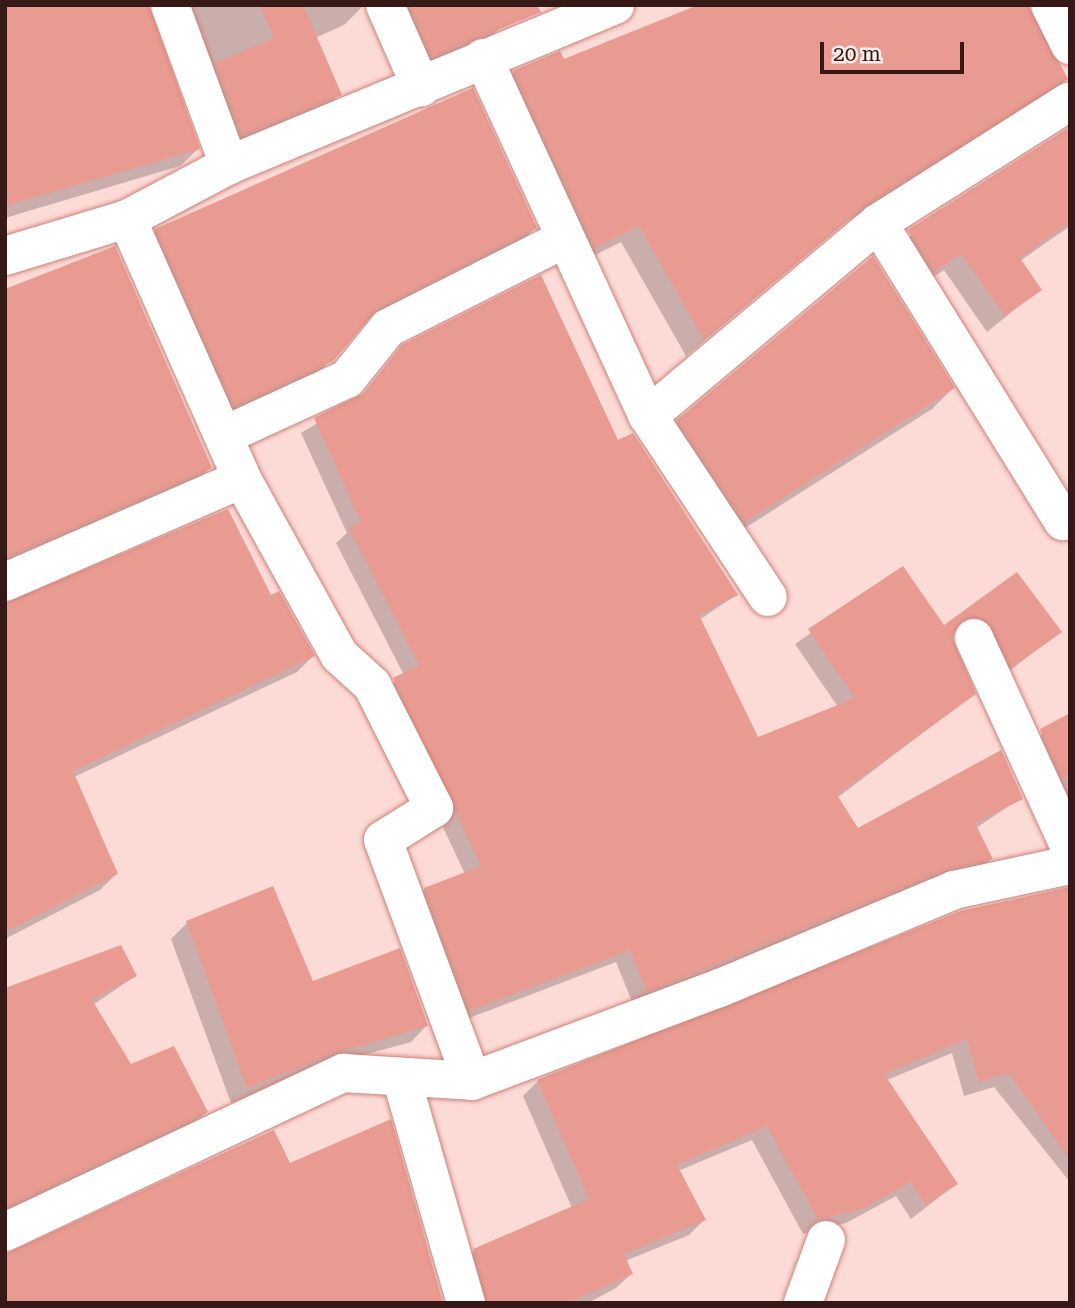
<!DOCTYPE html>
<style>
body{margin:0}
#map{position:relative;width:1075px;height:1308px;overflow:hidden;background:#fcdad6;font-family:"Roboto Serif",serif}
div>[style]{position:absolute}
.shadow>*{inset:0;background:#0003}
.building>*{inset:0;background:#e99b92}
.roads{filter:drop-shadow(0 0 2px #ce827a) drop-shadow(0 0 2px #ce827a)}
.minor>*{height:38px;margin:-19px;padding:0 19px;transform-origin:19px;border-radius:19px;background:#fff}
span{translate:-50% -50%;white-space:nowrap;text-align:center;line-height:1.15;-webkit-text-stroke:5px #fdebe9;paint-order:stroke}
.frame{position:absolute;inset:0;border:7px solid #361916;pointer-events:none}
.scale{position:absolute;left:820px;top:42px;width:144px;height:32px;box-sizing:border-box;border:4px solid #361916;border-top:0;padding-left:9px;font-size:21px;line-height:24px;white-space:nowrap;color:#361916;-webkit-text-stroke:5px #fdebe9;paint-order:stroke}
</style>
<div id="map">
<div class="shadow">
<div style="clip-path:polygon(5px 5px,198px 149px,180px 166px,5px 218px)"></div>
<div style="clip-path:polygon(166px 5px,364px 5px,344px 25px,315px 38px,340px 94px,322px 112px,224px 152px)"></div>
<div style="clip-path:polygon(381px 5px,492px 5px,501px 27px,483px 45px,414px 74px)"></div>
<div style="clip-path:polygon(699px 5px,1029px 5px,1029px 15px,1066px 79px,1049px 97px,846px 222px,686px 356px,621px 242px,577px 264px,496px 90px,514px 72px,563px 62px)"></div>
<div style="clip-path:polygon(1070px 129px,1070px 226px,1020px 261px,1040px 289px,987px 332px,944px 270px,917px 288px,892px 248px)"></div>
<div style="clip-path:polygon(535px 228px,519px 244px,364px 322px,314px 378px,217px 422px,140px 247px,156px 230px)"></div>
<div style="clip-path:polygon(5px 292px,210px 468px,192px 485px,5px 571px)"></div>
<div style="clip-path:polygon(403px 347px,617px 442px,736px 595px,699px 620px,757px 739px,838px 707px,795px 644px,903px 569px,944px 628px,1017px 574px,1059px 632px,998px 680px,961px 629px,954px 632px,952px 647px,974px 694px,837px 798px,858px 830px,1021px 798px,976px 828px,991px 859px,977px 872px,633px 1004px,616px 962px,456px 1023px,411px 903px,425px 889px,465px 874px,380px 693px,404px 675px,336px 543px,347px 533px,301px 433px,360px 397px)"></div>
<div style="clip-path:polygon(953px 388px,932px 409px,723px 542px,657px 443px,678px 421px)"></div>
<div style="clip-path:polygon(270px 597px,313px 656px,297px 672px,74px 777px,116px 874px,100px 890px,5px 939px,5px 605px)"></div>
<div style="clip-path:polygon(1070px 715px,1070px 841px,1026px 746px)"></div>
<div style="clip-path:polygon(1070px 887px,1070px 1182px,994px 1087px,964px 1096px,952px 1053px,887px 1080px,956px 1184px,911px 1219px,896px 1196px,846px 1223px,803px 1234px,752px 1140px,678px 1171px,704px 1220px,689px 1235px,625px 1261px,631px 1274px,616px 1288px,588px 1303px,468px 1303px,459px 1265px,474px 1251px,572px 1208px,523px 1096px,538px 1081px,961px 913px)"></div>
<div style="clip-path:polygon(187px 923px,312px 984px,426px 1026px,411px 1042px,316px 1068px,231px 1103px,171px 939px)"></div>
<div style="clip-path:polygon(135px 976px,93px 1005px,131px 1066px,206px 1112px,190px 1128px,5px 1212px,5px 990px)"></div>
</div>
<div class="building">
<div style="clip-path:polygon(5px 5px,149px 5px,200px 149px,5px 206px)"></div>
<div style="clip-path:polygon(260px 5px,303px 5px,342px 95px,242px 136px,215px 63px,274px 38px)"></div>
<div style="clip-path:polygon(409px 5px,537px 5px,541px 12px,432px 57px)"></div>
<div style="clip-path:polygon(698px 5px,1028px 5px,1068px 79px,866px 205px,704px 340px,639px 226px,595px 248px,513px 71px,560px 51px,564px 59px)"></div>
<div style="clip-path:polygon(473px 88px,537px 228px,378px 308px,333px 361px,234px 407px,155px 229px)"></div>
<div style="clip-path:polygon(1070px 127px,1070px 222px,1020px 258px,1042px 290px,1005px 316px,961px 254px,934px 272px,908px 230px)"></div>
<div style="clip-path:polygon(115px 246px,212px 468px,5px 558px,5px 289px)"></div>
<div style="clip-path:polygon(873px 256px,955px 388px,745px 522px,677px 420px)"></div>
<div style="clip-path:polygon(541px 275px,618px 440px,633px 433px,738px 595px,699px 615px,758px 737px,855px 698px,808px 629px,903px 566px,944px 625px,1017px 572px,1062px 632px,1012px 668px,987px 621px,964px 618px,952px 637px,976px 694px,837px 795px,858px 828px,1001px 750px,1023px 799px,975px 823px,993px 859px,946px 870px,647px 992px,630px 950px,469px 1011px,424px 888px,481px 866px,393px 678px,419px 665px,349px 528px,361px 522px,314px 418px,364px 393px,402px 345px)"></div>
<div style="clip-path:polygon(228px 509px,271px 595px,279px 591px,315px 656px,73px 771px,118px 874px,5px 932px,5px 603px)"></div>
<div style="clip-path:polygon(1070px 713px,1070px 775px,1062px 779px,1040px 729px)"></div>
<div style="clip-path:polygon(273px 886px,313px 981px,400px 948px,428px 1026px,334px 1053px,247px 1088px,186px 921px)"></div>
<div style="clip-path:polygon(1070px 887px,1070px 1160px,1009px 1073px,979px 1082px,967px 1039px,884px 1074px,958px 1184px,926px 1205px,911px 1182px,862px 1209px,818px 1220px,767px 1126px,677px 1165px,706px 1220px,624px 1254px,633px 1274px,568px 1303px,487px 1303px,473px 1249px,589px 1199px,537px 1080px,961px 911px)"></div>
<div style="clip-path:polygon(121px 945px,137px 976px,92px 1000px,131px 1064px,174px 1046px,208px 1112px,5px 1208px,5px 988px)"></div>
<div style="clip-path:polygon(391px 1119px,443px 1303px,5px 1303px,5px 1254px,274px 1130px,290px 1163px)"></div>
</div>
<div class="roads">
<div class="minor">
<div style="left:170px;top:5px;width:171px;rotate:69.8deg"></div>
<div style="left:385px;top:5px;width:90px;rotate:66.3deg"></div>
<div style="left:1050px;top:5px;width:45px;rotate:63.4deg"></div>
<div style="left:483px;top:58px;width:394px;rotate:65.3deg"></div>
<div style="left:648px;top:416px;width:300px;rotate:-40deg"></div>
<div style="left:878px;top:223px;width:227px;rotate:-32.4deg"></div>
<div style="left:127px;top:219px;width:284px;rotate:66.1deg"></div>
<div style="left:242px;top:479px;width:201px;rotate:61.1deg"></div>
<div style="left:339px;top:655px;width:45px;rotate:42.3deg"></div>
<div style="left:372px;top:685px;width:138px;rotate:63.2deg"></div>
<div style="left:434px;top:808px;width:60px;rotate:147.9deg"></div>
<div style="left:383px;top:840px;width:257px;rotate:69.7deg"></div>
<div style="left:878px;top:223px;width:351px;rotate:58.2deg"></div>
<div style="left:5px;top:256px;width:127px;rotate:-16.9deg"></div>
<div style="left:127px;top:219px;width:115px;rotate:-27.9deg"></div>
<div style="left:229px;top:165px;width:418px;rotate:-22.5deg"></div>
<div style="left:648px;top:416px;width:217px;rotate:56.5deg"></div>
<div style="left:225px;top:435px;width:134px;rotate:-24.7deg"></div>
<div style="left:347px;top:379px;width:65px;rotate:-51.2deg"></div>
<div style="left:388px;top:328px;width:197px;rotate:-26.8deg"></div>
<div style="left:5px;top:582px;width:258px;rotate:-23.5deg"></div>
<div style="left:974px;top:638px;width:231px;rotate:65.4deg"></div>
<div style="left:402px;top:1080px;width:232px;rotate:74deg"></div>
<div style="left:5px;top:1232px;width:374px;rotate:-25.2deg"></div>
<div style="left:343px;top:1073px;width:129px;rotate:3.5deg"></div>
<div style="left:472px;top:1081px;width:265px;rotate:-20.6deg"></div>
<div style="left:720px;top:988px;width:254px;rotate:-22.7deg"></div>
<div style="left:954px;top:890px;width:119px;rotate:-12.2deg"></div>
<div style="left:803px;top:1303px;width:67px;rotate:-69.9deg"></div>
</div>
</div>
<div class="frame"></div>
<div class="scale">20 m</div>
</div>
